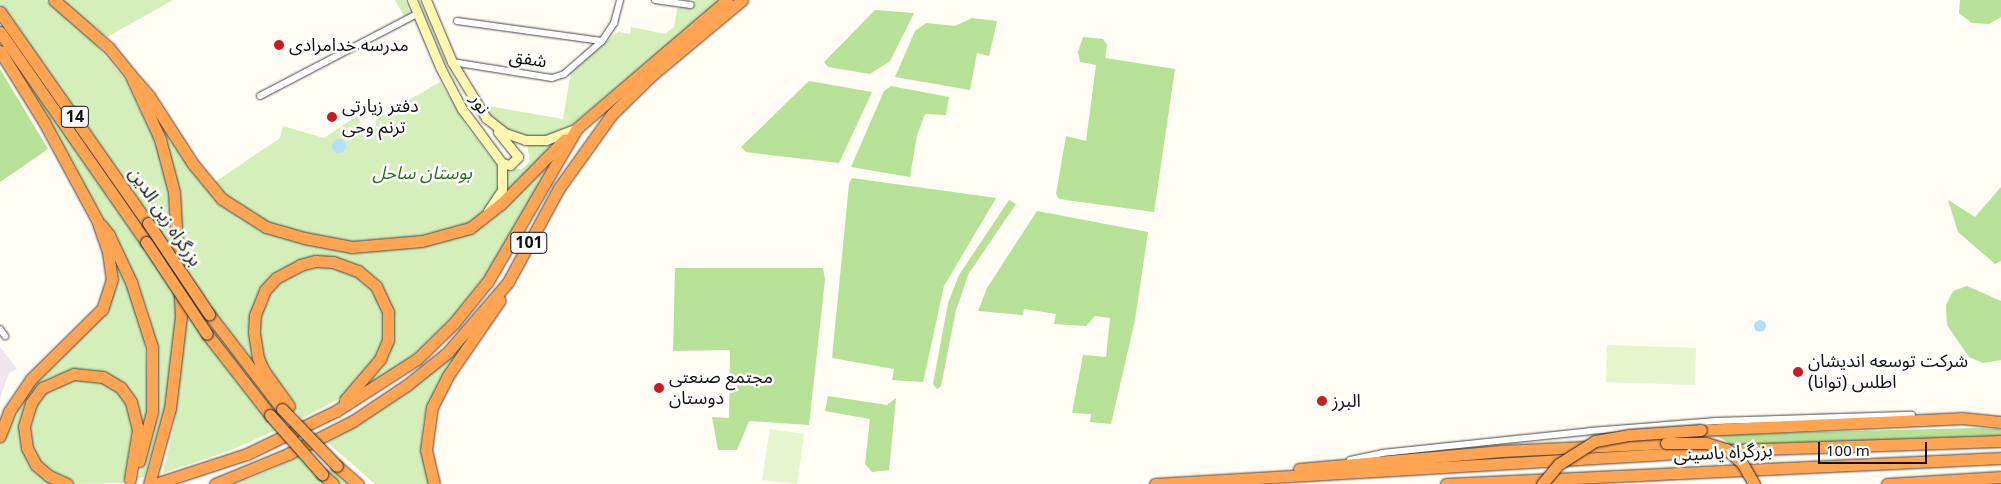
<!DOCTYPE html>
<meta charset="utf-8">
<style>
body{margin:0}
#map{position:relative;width:2001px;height:484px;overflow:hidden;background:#fffdf4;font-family:Georgia,"Noto Sans Arabic",serif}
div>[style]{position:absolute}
.industrial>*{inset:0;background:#eee5ef}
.green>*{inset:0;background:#d4efb9}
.forest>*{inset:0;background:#b7e196}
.pitch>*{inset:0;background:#e6f5cc}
.water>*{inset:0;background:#b3e0fc}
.round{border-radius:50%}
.roads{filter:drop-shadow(0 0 1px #444) drop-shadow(0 0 1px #444)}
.street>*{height:6px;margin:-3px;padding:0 3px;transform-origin:3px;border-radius:3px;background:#fff}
.secondary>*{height:9px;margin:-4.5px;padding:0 4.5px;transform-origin:4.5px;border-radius:4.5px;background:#fff7af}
.highway>*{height:11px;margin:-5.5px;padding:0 5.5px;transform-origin:5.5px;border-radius:5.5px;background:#ffa452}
.bridges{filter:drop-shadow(0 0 1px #222) drop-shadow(0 0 1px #222)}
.highway-bridge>*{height:11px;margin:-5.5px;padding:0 5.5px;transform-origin:5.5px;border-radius:5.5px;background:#ffa452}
.dots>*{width:14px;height:14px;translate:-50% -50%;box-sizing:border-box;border:2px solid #fff;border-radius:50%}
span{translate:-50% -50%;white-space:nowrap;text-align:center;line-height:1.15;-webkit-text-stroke:5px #fff;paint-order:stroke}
.shield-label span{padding:1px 4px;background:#fff;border:1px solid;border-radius:4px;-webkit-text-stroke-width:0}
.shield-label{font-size:16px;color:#111;font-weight:700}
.poi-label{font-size:18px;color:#111}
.left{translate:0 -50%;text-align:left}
.street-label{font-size:18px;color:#111}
.park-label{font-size:18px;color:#2a7119;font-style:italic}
.scale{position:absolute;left:1818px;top:442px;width:109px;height:22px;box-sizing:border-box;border:2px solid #111;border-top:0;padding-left:6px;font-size:15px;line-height:18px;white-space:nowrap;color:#111;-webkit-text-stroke:4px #fff;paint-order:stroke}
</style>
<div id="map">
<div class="industrial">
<div style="clip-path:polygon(0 347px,17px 369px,9px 373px,0 398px)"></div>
</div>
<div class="green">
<div style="clip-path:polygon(0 0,45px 0,92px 40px,126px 81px,157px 146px,172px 206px,175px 256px,0 5px)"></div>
<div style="clip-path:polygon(61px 0,173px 0,107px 37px)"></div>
<div style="clip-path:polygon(395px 0,405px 0,410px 14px,404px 16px)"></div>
<div style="clip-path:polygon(696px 0,721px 0,569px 127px,544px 138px,513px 135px,490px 116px,483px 105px,563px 119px,571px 72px,618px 32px,630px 34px,631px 27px,665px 34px,674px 27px,677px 9px)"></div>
<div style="clip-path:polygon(0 39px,178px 297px,166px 406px,144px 477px,138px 478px,152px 439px,159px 389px,156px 345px,146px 305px,119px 247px,42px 108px,0 45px)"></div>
<div style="clip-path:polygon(440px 82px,468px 128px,498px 167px,500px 186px,488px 207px,465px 228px,370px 245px,294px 232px,246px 213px,212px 184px,280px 138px,283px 126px,324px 138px,361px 113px,359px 126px,375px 129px,377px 115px,383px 115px)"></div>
<div style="clip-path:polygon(146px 95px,220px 202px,319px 245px,450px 239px,559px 149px,488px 272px,452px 317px,407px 360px,349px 399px,385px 356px,382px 291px,323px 258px,261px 292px,256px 372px,184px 270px,179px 196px,160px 127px)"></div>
<div style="clip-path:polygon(556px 140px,503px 196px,507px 183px,506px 168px,522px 169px,530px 161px,527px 144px)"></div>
<div style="clip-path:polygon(111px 254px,128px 281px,144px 334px,148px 403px,142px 443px,138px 414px,103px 375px,42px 385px,21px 435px,56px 484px,0 484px,0 443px,9px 421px,27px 388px,101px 315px)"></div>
<div style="clip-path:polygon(330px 263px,368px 282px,383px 307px,383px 347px,344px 396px,301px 419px,270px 378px,258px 345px,261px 303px,288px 272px)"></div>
<div style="clip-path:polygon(188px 291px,243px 368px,274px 407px,270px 410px,222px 345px,188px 296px)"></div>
<div style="clip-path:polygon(185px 310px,277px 430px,226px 452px,163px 473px,175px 420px)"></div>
<div style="clip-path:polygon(462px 346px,427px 407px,423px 424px,421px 446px,429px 484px,375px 484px,328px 443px,410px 391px)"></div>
<div style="clip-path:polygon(91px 376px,117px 388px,134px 418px,124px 483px,72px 484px,45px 471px,27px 441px,33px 403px,58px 381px)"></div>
<div style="clip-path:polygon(301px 456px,327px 484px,235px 484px,263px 473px)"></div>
<div style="clip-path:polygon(332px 468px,351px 484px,338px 484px,325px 472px)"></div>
</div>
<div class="forest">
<div style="clip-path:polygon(1960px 0,2001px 0,2001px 17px,1989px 24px,1972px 23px,1959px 13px)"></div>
<div style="clip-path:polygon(875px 10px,914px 13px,890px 61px,870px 74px,828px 67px,824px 62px)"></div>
<div style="clip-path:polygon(972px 18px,997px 21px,989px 56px,977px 53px,970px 90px,895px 77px,915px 31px,926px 23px,955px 26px)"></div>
<div style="clip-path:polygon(1083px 37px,1103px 39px,1107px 45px,1105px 58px,1175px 69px,1154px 212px,1059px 199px,1056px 194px,1066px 136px,1086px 141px,1096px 65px,1080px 62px,1078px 52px)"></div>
<div style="clip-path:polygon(0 69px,48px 149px,0 182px)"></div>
<div style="clip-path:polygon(809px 81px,872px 92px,839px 163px,746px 152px,741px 147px)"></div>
<div style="clip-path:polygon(891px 86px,949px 97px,946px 115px,925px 114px,917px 135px,910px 177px,851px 167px,884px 91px)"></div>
<div style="clip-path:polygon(852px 178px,996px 198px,944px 286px,923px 382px,892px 380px,894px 369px,832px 358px,849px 184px)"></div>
<div style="clip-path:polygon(2001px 187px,2001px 261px,1995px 264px,1958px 232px,1948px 200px,1975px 217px)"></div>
<div style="clip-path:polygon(1009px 200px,1016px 204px,969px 273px,956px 310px,941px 386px,937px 389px,933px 384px,948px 303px,959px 275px)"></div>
<div style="clip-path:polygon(1037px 211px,1148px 232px,1135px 320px,1111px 424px,1090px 422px,1091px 414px,1072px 413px,1083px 355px,1106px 357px,1110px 318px,1095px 316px,1086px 326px,1054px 324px,1056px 314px,1024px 309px,1023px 315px,978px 311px,987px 288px)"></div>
<div style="clip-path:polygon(675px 268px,823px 268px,825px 280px,809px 425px,749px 421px,737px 450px,718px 450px,712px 417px,729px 418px,730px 350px,673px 351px)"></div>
<div style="clip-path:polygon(1967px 286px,2001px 301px,2001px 360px,1983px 363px,1969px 357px,1947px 325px,1946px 305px,1953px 291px)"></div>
<div style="clip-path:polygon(828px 396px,887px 405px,896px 398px,889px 470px,872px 472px,865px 464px,870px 419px,825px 411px)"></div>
<div style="clip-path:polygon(1974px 428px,2001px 429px,2001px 438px,1735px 447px,1719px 437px,1702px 435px)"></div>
</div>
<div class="pitch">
<div style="clip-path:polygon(1607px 345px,1696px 348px,1695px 385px,1606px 382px)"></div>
<div style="clip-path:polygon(770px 429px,804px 434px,797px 484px,762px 480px)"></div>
</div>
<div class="water">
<div class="round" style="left:332px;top:139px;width:14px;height:14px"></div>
<div class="round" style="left:1754px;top:320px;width:12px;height:12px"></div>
</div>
<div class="roads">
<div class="street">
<div style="left:655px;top:0;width:36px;rotate:8deg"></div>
<div style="left:457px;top:21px;width:146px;rotate:7.9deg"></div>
<div style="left:452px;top:62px;width:101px;rotate:9.1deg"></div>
<div style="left:552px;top:78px;width:13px;rotate:-18deg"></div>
<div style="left:564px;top:74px;width:50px;rotate:-41deg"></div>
<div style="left:602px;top:41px;width:22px;rotate:-56deg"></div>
<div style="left:614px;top:23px;width:24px;rotate:-75deg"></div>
<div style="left:260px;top:96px;width:177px;rotate:-27.6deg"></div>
<div style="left:0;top:329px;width:9px;rotate:54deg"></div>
<div style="left:1350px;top:460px;width:33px;rotate:-12deg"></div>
<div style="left:1382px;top:453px;width:209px;rotate:-6deg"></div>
<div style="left:1590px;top:431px;width:126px;rotate:-4.5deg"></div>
<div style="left:1716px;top:421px;width:196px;rotate:-1.8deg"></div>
</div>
<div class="secondary">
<div style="left:412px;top:0;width:73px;rotate:67.3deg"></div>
<div style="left:440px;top:67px;width:47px;rotate:62.4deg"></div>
<div style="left:462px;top:109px;width:67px;rotate:53.5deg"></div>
<div style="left:502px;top:163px;width:27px;rotate:90deg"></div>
<div style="left:502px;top:190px;width:25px;rotate:124deg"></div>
<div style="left:426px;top:0;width:67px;rotate:67.2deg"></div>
<div style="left:452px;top:62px;width:66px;rotate:58.7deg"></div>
<div style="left:486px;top:118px;width:24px;rotate:38deg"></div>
<div style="left:505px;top:133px;width:21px;rotate:19deg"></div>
<div style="left:525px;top:140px;width:21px"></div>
<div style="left:546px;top:140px;width:33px;rotate:-21deg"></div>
<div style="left:498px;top:132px;width:32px;rotate:51deg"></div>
<div style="left:518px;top:157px;width:11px;rotate:135deg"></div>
<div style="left:510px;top:165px;width:8px;rotate:-166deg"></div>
</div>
<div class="highway">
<div style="left:54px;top:0;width:73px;rotate:41.1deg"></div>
<div style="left:109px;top:48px;width:33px;rotate:51deg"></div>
<div style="left:130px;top:74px;width:72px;rotate:65.2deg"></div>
<div style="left:160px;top:139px;width:55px;rotate:75.2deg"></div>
<div style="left:174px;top:192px;width:124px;rotate:86.8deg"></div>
<div style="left:181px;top:316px;width:93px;rotate:96.8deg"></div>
<div style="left:170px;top:408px;width:79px;rotate:105.4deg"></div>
<div style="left:0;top:12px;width:258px;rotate:55deg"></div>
<div style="left:0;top:32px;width:256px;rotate:55.2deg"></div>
<div style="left:0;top:51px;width:84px;rotate:58.2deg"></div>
<div style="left:44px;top:122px;width:111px;rotate:61.6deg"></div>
<div style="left:97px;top:220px;width:34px;rotate:71deg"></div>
<div style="left:108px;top:252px;width:27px;rotate:82deg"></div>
<div style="left:112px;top:279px;width:32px;rotate:108deg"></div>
<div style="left:102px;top:309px;width:100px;rotate:135.4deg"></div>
<div style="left:31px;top:379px;width:40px;rotate:124deg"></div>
<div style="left:9px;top:412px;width:26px;rotate:111deg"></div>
<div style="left:130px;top:74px;width:29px;rotate:49deg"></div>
<div style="left:149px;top:96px;width:81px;rotate:57.1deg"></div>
<div style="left:193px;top:164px;width:45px;rotate:50.4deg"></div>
<div style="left:222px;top:199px;width:52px;rotate:32.5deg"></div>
<div style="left:266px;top:227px;width:40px;rotate:16deg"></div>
<div style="left:304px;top:238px;width:49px;rotate:10.6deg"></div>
<div style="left:352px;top:247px;width:70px;rotate:-4.9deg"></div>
<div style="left:422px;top:241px;width:50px;rotate:-15.2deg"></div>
<div style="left:470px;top:228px;width:39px;rotate:-38deg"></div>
<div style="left:501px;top:204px;width:91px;rotate:-45.4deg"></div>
<div style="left:101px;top:225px;width:13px;rotate:51deg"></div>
<div style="left:109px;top:235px;width:52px;rotate:64.9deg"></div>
<div style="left:131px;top:282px;width:68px;rotate:72.1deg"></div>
<div style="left:152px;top:347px;width:65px;rotate:90deg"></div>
<div style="left:152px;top:412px;width:51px;rotate:104.9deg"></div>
<div style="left:209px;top:314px;width:120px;rotate:52.5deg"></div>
<div style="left:207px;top:334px;width:103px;rotate:52.1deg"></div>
<div style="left:289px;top:406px;width:43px;rotate:-125.5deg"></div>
<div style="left:264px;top:371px;width:14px;rotate:-115deg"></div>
<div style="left:258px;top:358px;width:26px;rotate:-99deg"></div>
<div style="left:254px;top:332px;width:17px;rotate:-87deg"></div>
<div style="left:255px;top:315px;width:27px;rotate:-68deg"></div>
<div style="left:265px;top:290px;width:16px;rotate:-47deg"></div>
<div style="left:276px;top:278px;width:27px;rotate:-28deg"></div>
<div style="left:300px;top:265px;width:16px;rotate:-15deg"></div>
<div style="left:315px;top:261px;width:18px;rotate:3deg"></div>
<div style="left:333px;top:262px;width:27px;rotate:20deg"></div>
<div style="left:358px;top:271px;width:23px;rotate:40deg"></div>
<div style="left:376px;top:286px;width:29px;rotate:65deg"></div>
<div style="left:388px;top:312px;width:28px;rotate:90deg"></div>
<div style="left:388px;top:340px;width:21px;rotate:113deg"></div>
<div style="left:380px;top:359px;width:54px;rotate:130.5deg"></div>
<div style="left:1701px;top:430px;width:260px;rotate:-2.6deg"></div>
<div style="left:1961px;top:418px;width:40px;rotate:5.7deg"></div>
<div style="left:337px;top:466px;width:28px;rotate:41deg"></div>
<div style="left:1299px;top:469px;width:203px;rotate:-5.1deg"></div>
<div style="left:1501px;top:451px;width:165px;rotate:-2.8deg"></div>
<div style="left:322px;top:474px;width:15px;rotate:42deg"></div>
<div style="left:67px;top:484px;width:20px;rotate:-156deg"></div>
<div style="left:49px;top:476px;width:17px;rotate:-140deg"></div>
<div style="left:36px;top:465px;width:19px;rotate:-118deg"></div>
<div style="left:27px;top:448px;width:22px;rotate:-98deg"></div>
<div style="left:24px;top:426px;width:24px;rotate:-73deg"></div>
<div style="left:31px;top:403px;width:19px;rotate:-54deg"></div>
<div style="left:42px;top:388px;width:35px;rotate:-24deg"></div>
<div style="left:74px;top:374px;width:29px;rotate:6deg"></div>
<div style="left:103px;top:377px;width:21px;rotate:31deg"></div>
<div style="left:121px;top:388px;width:17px;rotate:54deg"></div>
<div style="left:131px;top:402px;width:29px;rotate:76deg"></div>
<div style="left:138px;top:430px;width:50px;rotate:99.3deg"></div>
<div style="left:155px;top:484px;width:97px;rotate:-18.1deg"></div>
<div style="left:247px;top:454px;width:99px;rotate:-25.8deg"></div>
<div style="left:336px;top:411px;width:96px;rotate:-32.7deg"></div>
<div style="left:417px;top:359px;width:52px;rotate:-44.2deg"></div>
<div style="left:454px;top:323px;width:54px;rotate:-51deg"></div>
<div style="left:488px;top:281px;width:177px;rotate:-59.8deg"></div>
<div style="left:577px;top:128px;width:197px;rotate:-40.5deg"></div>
<div style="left:215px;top:484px;width:79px;rotate:-22.3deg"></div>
<div style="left:288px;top:454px;width:73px;rotate:-26.9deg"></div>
<div style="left:353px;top:421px;width:65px;rotate:-33.7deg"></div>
<div style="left:407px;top:385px;width:51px;rotate:-38.7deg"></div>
<div style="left:447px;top:353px;width:94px;rotate:-49.3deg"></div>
<div style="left:508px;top:282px;width:107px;rotate:-61.5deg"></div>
<div style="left:559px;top:188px;width:91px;rotate:-54.4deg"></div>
<div style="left:612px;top:114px;width:56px;rotate:-44.3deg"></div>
<div style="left:652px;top:75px;width:117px;rotate:-39.8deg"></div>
<div style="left:434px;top:484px;width:35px;rotate:-103deg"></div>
<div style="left:426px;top:450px;width:43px;rotate:-82.1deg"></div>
<div style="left:432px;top:407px;width:34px;rotate:-63deg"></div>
<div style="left:447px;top:377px;width:93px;rotate:-55.5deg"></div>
<div style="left:1155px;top:484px;width:578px;rotate:-3.37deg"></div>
<div style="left:1732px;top:450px;width:269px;rotate:-1.9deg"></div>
<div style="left:1446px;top:484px;width:556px;rotate:-2.68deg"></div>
<div style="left:1887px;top:484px;width:114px;rotate:-3.5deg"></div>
</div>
</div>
<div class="bridges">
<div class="highway-bridge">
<div style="left:148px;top:223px;width:110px;rotate:56.2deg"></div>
<div style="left:146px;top:242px;width:110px;rotate:56.5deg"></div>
<div style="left:282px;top:409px;width:79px;rotate:46deg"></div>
<div style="left:270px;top:415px;width:79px;rotate:48.6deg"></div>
<div style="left:1666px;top:443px;width:40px"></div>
<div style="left:1706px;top:443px;width:21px;rotate:17deg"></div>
<div style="left:1726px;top:449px;width:21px;rotate:41deg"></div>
<div style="left:1742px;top:463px;width:24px;rotate:60deg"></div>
<div style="left:1542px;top:484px;width:26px;rotate:-50deg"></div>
<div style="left:1559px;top:464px;width:43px;rotate:-32.6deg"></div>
<div style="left:1595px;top:441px;width:35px;rotate:-10deg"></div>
<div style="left:1629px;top:435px;width:72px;rotate:-4deg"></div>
</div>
</div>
<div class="dots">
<div style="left:279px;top:45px;background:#d0191f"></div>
<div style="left:332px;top:117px;background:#d0191f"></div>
<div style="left:1798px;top:372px;background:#d0191f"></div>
<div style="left:659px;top:388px;background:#d0191f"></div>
<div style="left:1322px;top:401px;background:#d0191f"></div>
</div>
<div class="shield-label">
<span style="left:75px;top:117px">14</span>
<span style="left:529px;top:243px">101</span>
</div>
<div class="poi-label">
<span class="left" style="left:289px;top:45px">مدرسه خدامرادی</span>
<span class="left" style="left:342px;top:117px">دفتر زیارتی<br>ترنم وحی</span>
<span class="left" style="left:1808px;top:372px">شرکت توسعه اندیشان<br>اطلس (توانا)</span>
<span class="left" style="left:669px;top:388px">مجتمع صنعتی<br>دوستان</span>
<span class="left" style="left:1332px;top:401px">البرز</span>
</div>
<div class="street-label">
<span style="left:528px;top:59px;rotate:9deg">شفق</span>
<span style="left:480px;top:104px;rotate:58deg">نور</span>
<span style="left:165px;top:217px;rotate:56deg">بزرگراه زین الدین</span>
<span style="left:1723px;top:453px;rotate:-3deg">بزرگراه یاسینی</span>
</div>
<div class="park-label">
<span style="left:422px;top:173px">بوستان ساحل</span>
</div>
<div class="scale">100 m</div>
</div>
